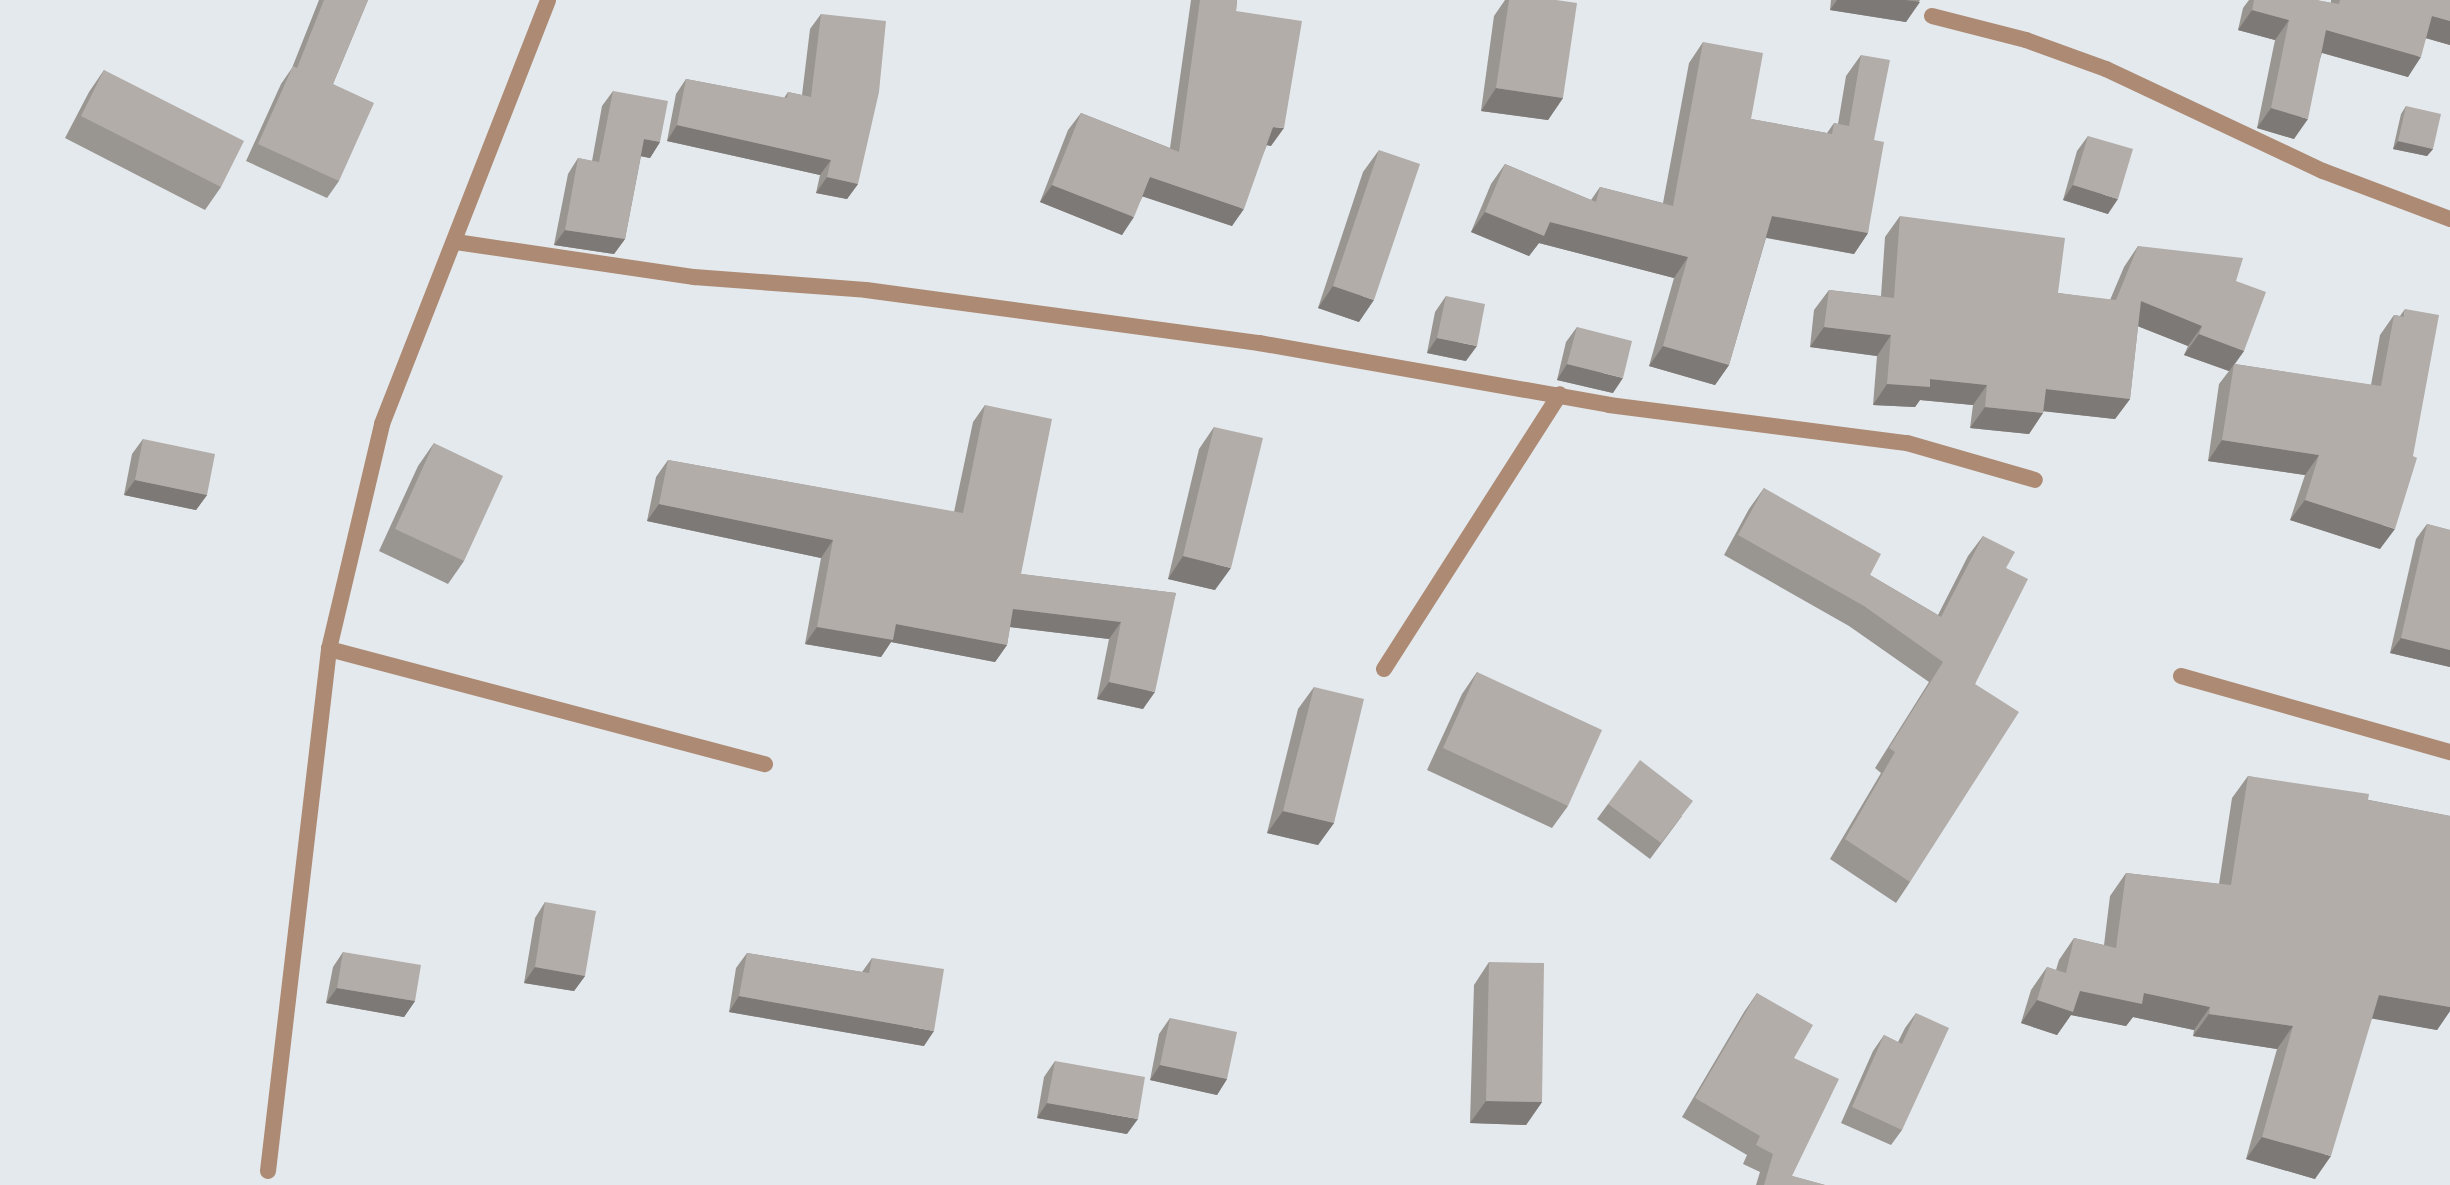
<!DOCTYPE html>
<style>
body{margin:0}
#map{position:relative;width:2450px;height:1185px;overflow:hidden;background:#e4e9ee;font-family:Barlow,sans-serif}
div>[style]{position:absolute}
.minor>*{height:16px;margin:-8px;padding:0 8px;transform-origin:8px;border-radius:8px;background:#ac8a73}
.wall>*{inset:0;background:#999591}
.shaded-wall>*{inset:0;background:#7d7976}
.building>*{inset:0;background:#b2ada9}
span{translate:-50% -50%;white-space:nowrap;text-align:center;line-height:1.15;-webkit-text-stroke:8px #e4e9ee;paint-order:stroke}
</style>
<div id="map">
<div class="minor">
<div style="left:1932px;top:16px;width:97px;rotate:14.3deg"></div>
<div style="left:2026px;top:40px;width:85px;rotate:19.9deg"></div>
<div style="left:2106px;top:69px;width:240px;rotate:25.2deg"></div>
<div style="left:2323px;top:171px;width:136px;rotate:20.7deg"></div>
<div style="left:456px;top:242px;width:241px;rotate:8.4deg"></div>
<div style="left:694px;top:277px;width:172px;rotate:4.3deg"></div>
<div style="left:866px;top:290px;width:397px;rotate:7.7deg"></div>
<div style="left:1259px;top:343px;width:355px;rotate:10deg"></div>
<div style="left:1609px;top:405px;width:300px;rotate:7.3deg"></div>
<div style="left:1907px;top:443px;width:133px;rotate:16.1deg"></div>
<div style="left:329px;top:649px;width:451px;rotate:14.8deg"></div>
<div style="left:1384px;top:669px;width:326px;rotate:-57.4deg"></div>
<div style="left:2181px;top:676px;width:280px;rotate:15.8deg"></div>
<div style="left:268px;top:1171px;width:526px;rotate:-83.33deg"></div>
<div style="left:329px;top:649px;width:231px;rotate:-76.7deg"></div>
<div style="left:382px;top:424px;width:455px;rotate:-68.6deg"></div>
</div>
<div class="wall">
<div style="clip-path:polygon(319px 0,368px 0,333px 84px,339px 181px,327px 198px,246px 161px,281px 84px,292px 68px)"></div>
<div style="clip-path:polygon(1191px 0,1237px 0,1236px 11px,1271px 146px,1267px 145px,1232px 226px,1143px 196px,1122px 235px,1040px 202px,1068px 130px,1081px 113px,1170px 148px)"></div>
<div style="clip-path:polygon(1505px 0,1556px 0,1563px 98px,1548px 120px,1481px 111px,1494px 16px)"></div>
<div style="clip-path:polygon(1831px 0,1920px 0,1906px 22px,1830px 10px)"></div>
<div style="clip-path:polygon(2249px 0,2316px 0,2331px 3px,2331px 0,2450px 0,2450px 45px,2426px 38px,2408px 77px,2322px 53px,2294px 139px,2257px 128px,2275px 40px,2238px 30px,2243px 8px)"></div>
<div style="clip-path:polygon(821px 14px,858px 184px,847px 199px,816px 193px,820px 175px,667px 141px,676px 94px,686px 79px,784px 98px,788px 92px,802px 95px,810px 29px)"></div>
<div style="clip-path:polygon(1703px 42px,1751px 119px,1827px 133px,1834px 123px,1838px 124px,1846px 76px,1861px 55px,1874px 140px,1868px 233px,1854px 254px,1766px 238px,1729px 365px,1715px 385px,1649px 366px,1674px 278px,1539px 243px,1529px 256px,1471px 232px,1491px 184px,1505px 164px,1591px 200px,1600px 187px,1663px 203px,1689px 63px)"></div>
<div style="clip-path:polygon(104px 70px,221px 187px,205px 210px,65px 138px,89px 92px)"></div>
<div style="clip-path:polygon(613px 91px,660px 142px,650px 158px,641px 156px,625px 239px,614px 254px,554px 245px,568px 174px,578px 158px,592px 161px,602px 106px)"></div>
<div style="clip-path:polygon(2406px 106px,2433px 149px,2427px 156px,2393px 149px,2401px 114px)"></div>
<div style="clip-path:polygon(2088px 136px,2108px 214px,2063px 200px,2077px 151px)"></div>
<div style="clip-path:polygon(1379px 150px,1359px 322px,1318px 308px,1363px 172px)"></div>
<div style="clip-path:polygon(1900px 216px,2058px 293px,2110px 300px,2124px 267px,2138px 246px,2236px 281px,2244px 351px,2235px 364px,2371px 385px,2380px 335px,2394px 315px,2400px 316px,2405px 309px,2380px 549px,2290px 520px,2305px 475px,2208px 461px,2219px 384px,2229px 371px,2184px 355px,2188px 346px,2138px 326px,2130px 399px,2115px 419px,2044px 411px,2029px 434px,1970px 428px,1973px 405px,1920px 400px,1915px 407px,1873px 405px,1877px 356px,1810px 347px,1814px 310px,1829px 290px,1881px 296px,1885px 237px)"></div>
<div style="clip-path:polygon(1446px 296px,1466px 361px,1427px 353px,1435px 312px)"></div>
<div style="clip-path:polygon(1577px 327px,1613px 393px,1557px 380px,1566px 342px)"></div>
<div style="clip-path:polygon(985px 405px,1021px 574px,1176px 593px,1143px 709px,1097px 699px,1109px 639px,1010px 627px,1007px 645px,995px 662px,891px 642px,881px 657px,805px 644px,821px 558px,647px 521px,656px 477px,668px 460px,954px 512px,973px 422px)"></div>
<div style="clip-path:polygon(1214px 427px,1215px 590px,1168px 579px,1199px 449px)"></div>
<div style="clip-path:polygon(143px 439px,207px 495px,196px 510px,124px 495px,132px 454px)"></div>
<div style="clip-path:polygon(434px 443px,464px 561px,448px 584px,379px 551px,418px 466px)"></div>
<div style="clip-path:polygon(1764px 488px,1870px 575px,1938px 615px,1968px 556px,1983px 536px,2006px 568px,1975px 684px,1910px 882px,1896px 903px,1830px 859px,1881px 773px,1875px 768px,1929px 682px,1849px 626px,1724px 555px,1749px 509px)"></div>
<div style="clip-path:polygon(2427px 524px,2450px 530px,2450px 667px,2390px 653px,2416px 539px)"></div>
<div style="clip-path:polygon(1477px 672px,1568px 806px,1552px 828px,1427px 770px,1462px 694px)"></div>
<div style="clip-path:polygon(1314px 687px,1334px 823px,1318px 845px,1267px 833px,1298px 709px)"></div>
<div style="clip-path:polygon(2248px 776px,2450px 816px,2450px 1011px,2437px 1030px,2372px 1018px,2315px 1179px,2246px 1159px,2277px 1049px,2193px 1036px,2194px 1030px,2133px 1017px,2126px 1026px,2071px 1015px,2057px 1035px,2021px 1023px,2031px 990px,2047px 967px,2056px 970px,2059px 960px,2074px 938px,2104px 945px,2110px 896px,2126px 873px,2219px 884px,2232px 798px)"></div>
<div style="clip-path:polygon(1608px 804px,1682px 816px,1650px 859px,1597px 819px)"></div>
<div style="clip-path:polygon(545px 902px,585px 976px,574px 991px,524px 983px,535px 918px)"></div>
<div style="clip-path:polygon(343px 952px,415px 1001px,404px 1017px,326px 1003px,333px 967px)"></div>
<div style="clip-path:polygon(747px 953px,862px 972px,872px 958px,924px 1046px,729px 1012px,736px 968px)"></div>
<div style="clip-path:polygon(1489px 962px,1542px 1102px,1526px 1125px,1470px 1123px,1474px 985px)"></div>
<div style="clip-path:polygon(1757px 993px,1794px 1058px,1792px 1176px,1825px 1185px,1756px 1185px,1760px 1172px,1743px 1164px,1747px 1155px,1682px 1117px,1744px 1012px)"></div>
<div style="clip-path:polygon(1916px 1013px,1902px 1130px,1891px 1145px,1841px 1123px,1873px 1051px,1884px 1035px,1898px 1042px,1905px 1028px)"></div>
<div style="clip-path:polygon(1170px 1018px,1227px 1079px,1217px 1095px,1150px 1080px,1159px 1034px)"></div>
<div style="clip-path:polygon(1055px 1061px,1127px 1134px,1037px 1118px,1044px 1077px)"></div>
</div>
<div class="shaded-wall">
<div style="clip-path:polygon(1837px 0,1905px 0,1920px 2px,1906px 22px,1830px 10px)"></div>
<div style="clip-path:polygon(2252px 10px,2289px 20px,2275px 40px,2238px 30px)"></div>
<div style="clip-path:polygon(2432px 16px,2450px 21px,2450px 45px,2418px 36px)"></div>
<div style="clip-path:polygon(2326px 30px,2421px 57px,2408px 77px,2312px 50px)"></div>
<div style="clip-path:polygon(1496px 88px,1563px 98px,1548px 120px,1481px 111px)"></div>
<div style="clip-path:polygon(2271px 108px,2308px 119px,2294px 139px,2257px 128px)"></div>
<div style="clip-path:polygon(677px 125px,831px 160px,820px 175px,667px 141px)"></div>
<div style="clip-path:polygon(1273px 127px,1284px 128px,1271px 146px,1261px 144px)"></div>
<div style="clip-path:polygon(644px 139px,660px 142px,650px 158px,634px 155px)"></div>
<div style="clip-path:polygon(2398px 141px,2433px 149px,2427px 156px,2393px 149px)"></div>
<div style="clip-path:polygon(827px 177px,858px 184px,847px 199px,816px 193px)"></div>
<div style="clip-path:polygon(1150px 177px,1244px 209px,1232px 226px,1138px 195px)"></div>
<div style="clip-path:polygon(1052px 185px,1134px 217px,1122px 235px,1040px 202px)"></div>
<div style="clip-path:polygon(2073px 185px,2118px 199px,2108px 214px,2063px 200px)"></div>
<div style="clip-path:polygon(1485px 212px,1550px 222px,1688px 257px,1674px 278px,1539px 243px,1529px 256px,1471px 232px)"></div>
<div style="clip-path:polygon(1772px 216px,1868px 233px,1854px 254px,1758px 236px)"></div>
<div style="clip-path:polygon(565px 230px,625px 239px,614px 254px,554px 245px)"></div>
<div style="clip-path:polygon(1333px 286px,1374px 300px,1359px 322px,1318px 308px)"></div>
<div style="clip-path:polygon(2141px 301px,2202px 326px,2188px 346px,2127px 322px)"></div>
<div style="clip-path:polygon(1824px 327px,1891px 335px,1877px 356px,1810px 347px)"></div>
<div style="clip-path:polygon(2199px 334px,2244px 351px,2229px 371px,2184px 355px)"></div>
<div style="clip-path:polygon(1437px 338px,1477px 346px,1466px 361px,1427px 353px)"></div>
<div style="clip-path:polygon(1663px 346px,1729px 365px,1715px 385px,1649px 366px)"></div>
<div style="clip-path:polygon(1567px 364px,1623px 378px,1613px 393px,1557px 380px)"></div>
<div style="clip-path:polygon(1930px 379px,1987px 385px,1973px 405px,1920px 400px,1915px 407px,1873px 405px,1887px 384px)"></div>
<div style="clip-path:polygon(2046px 389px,2130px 399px,2115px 419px,2032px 410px)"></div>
<div style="clip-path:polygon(1985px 407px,2043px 413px,2029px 434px,1970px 428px)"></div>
<div style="clip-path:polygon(2222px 440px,2319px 455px,2305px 475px,2208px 461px)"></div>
<div style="clip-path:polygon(135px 480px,207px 495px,196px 510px,124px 495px)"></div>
<div style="clip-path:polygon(2305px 500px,2395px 529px,2380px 549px,2290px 520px)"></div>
<div style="clip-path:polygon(659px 504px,833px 540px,821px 558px,647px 521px)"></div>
<div style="clip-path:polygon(1183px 556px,1231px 568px,1215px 590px,1168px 579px)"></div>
<div style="clip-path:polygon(1013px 609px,1121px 622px,1109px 639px,1001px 626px)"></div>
<div style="clip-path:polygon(896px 624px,1007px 645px,995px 662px,891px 642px,881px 657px,805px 644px,817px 627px)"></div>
<div style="clip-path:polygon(2401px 638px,2450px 650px,2450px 667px,2390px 653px)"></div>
<div style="clip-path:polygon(1109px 682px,1155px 692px,1143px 709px,1097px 699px)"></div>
<div style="clip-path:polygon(1283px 811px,1334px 823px,1318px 845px,1267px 833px)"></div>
<div style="clip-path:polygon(535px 967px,585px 976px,574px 991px,524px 983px)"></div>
<div style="clip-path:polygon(337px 988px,415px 1001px,404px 1017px,326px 1003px)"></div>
<div style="clip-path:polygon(2080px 991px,2144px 993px,2210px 1007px,2194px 1030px,2133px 1017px,2126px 1026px,2071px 1015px,2057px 1035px,2021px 1023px,2037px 1000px)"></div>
<div style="clip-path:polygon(2379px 995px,2450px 1007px,2450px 1011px,2437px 1030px,2363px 1017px)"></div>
<div style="clip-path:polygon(739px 996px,934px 1031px,924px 1046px,729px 1012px)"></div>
<div style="clip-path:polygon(2209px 1014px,2293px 1026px,2277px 1049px,2193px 1036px)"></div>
<div style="clip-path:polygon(1160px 1065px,1227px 1079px,1217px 1095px,1150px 1080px)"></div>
<div style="clip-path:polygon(1486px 1101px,1542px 1102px,1526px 1125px,1470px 1123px)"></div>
<div style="clip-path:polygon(1047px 1103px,1138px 1119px,1127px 1134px,1037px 1118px)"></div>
<div style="clip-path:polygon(2262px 1137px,2331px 1156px,2315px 1179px,2246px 1159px)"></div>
</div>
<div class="building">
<div style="clip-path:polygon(324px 0,368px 0,333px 84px,374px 103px,339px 181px,258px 144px,293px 66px,297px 68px)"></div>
<div style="clip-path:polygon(1200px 0,1237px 0,1236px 11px,1302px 21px,1284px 128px,1273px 127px,1244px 209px,1150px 177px,1134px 217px,1052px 185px,1081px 113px,1179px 152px)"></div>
<div style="clip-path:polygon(1509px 0,1556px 0,1577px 3px,1563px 98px,1496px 88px)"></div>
<div style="clip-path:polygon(2254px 0,2316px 0,2339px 4px,2340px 0,2450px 0,2450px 21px,2432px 16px,2421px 57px,2326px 30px,2308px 119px,2271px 108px,2289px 20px,2252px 10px)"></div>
<div style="clip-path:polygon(821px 14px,886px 21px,879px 92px,858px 184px,827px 177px,831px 160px,677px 125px,686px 79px,787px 98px,788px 92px,811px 97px)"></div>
<div style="clip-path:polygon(1703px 42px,1763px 53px,1751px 119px,1832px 134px,1834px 123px,1849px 126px,1861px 55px,1890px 60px,1874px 140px,1884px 142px,1868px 233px,1772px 216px,1729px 365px,1663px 346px,1688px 257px,1550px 222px,1544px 236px,1485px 212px,1505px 164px,1596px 202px,1600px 187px,1673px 206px)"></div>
<div style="clip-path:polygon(104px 70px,244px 141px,221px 187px,81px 116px)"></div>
<div style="clip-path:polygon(613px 91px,668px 101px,660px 142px,644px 139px,625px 239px,565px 230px,578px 158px,599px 162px)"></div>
<div style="clip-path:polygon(2406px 106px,2441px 114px,2433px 149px,2398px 141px)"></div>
<div style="clip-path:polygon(2088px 136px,2133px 149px,2118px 199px,2073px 185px)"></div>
<div style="clip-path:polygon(1379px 150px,1420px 164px,1374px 300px,1333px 286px)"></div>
<div style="clip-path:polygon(1900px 216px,2065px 238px,2058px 293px,2116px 300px,2138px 246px,2243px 258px,2236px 281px,2266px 292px,2244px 351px,2199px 334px,2202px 326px,2141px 301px,2130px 399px,2046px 389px,2043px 413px,1985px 407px,1987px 385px,1930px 379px,1930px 387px,1887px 384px,1891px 335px,1824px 327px,1829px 290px,1894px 298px)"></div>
<div style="clip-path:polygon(1446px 296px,1485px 304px,1477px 346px,1437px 338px)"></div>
<div style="clip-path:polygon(2405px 309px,2439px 315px,2413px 456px,2417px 458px,2395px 529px,2305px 500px,2319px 455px,2222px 440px,2234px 364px,2381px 386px,2394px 315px,2404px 317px)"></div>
<div style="clip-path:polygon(1577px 327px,1632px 341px,1623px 378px,1567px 364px)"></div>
<div style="clip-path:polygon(985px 405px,1052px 419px,1021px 574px,1176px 593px,1155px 692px,1109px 682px,1121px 622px,1013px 609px,1007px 645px,896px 624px,893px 640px,817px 627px,833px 540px,659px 504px,668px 460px,963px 513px)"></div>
<div style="clip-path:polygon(1214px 427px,1263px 438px,1231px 568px,1183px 556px)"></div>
<div style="clip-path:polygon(143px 439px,215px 454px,207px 495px,135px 480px)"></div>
<div style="clip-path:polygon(434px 443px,503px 476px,464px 561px,395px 529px)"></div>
<div style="clip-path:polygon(1764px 488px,1881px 554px,1870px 575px,1941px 617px,1983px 536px,2015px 552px,2006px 568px,2028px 579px,1975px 684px,2019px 712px,1910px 882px,1845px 839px,1895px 752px,1889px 748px,1943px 662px,1864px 606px,1738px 535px)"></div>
<div style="clip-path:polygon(2427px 524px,2450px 530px,2450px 650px,2401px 638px)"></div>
<div style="clip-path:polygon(1477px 672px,1602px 730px,1568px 806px,1443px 748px)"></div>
<div style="clip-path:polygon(1314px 687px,1364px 699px,1334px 823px,1283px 811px)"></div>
<div style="clip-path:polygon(1640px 760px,1693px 801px,1661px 843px,1608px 804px)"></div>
<div style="clip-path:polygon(2248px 776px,2369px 794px,2368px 800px,2450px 816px,2450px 1007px,2379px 995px,2331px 1156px,2262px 1137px,2293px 1026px,2209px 1014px,2210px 1007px,2144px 993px,2142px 1004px,2080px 991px,2073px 1012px,2037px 1000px,2047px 967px,2066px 973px,2074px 938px,2116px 948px,2126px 873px,2231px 885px)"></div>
<div style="clip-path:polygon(545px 902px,596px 911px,585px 976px,535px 967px)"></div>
<div style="clip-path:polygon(343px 952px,421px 965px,415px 1001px,337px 988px)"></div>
<div style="clip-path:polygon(747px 953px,869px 973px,872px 958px,944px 969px,934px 1031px,739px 996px)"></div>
<div style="clip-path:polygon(1489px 962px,1544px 963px,1542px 1102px,1486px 1101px)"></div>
<div style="clip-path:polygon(1757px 993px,1813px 1025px,1794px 1058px,1839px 1079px,1792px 1176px,1825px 1185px,1764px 1185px,1773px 1154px,1756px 1145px,1760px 1136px,1695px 1098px)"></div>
<div style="clip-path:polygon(1916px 1013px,1949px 1028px,1902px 1130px,1852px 1107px,1884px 1035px,1902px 1044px)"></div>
<div style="clip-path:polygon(1170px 1018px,1237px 1032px,1227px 1079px,1160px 1065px)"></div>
<div style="clip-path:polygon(1055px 1061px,1145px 1077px,1138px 1119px,1047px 1103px)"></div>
</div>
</div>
